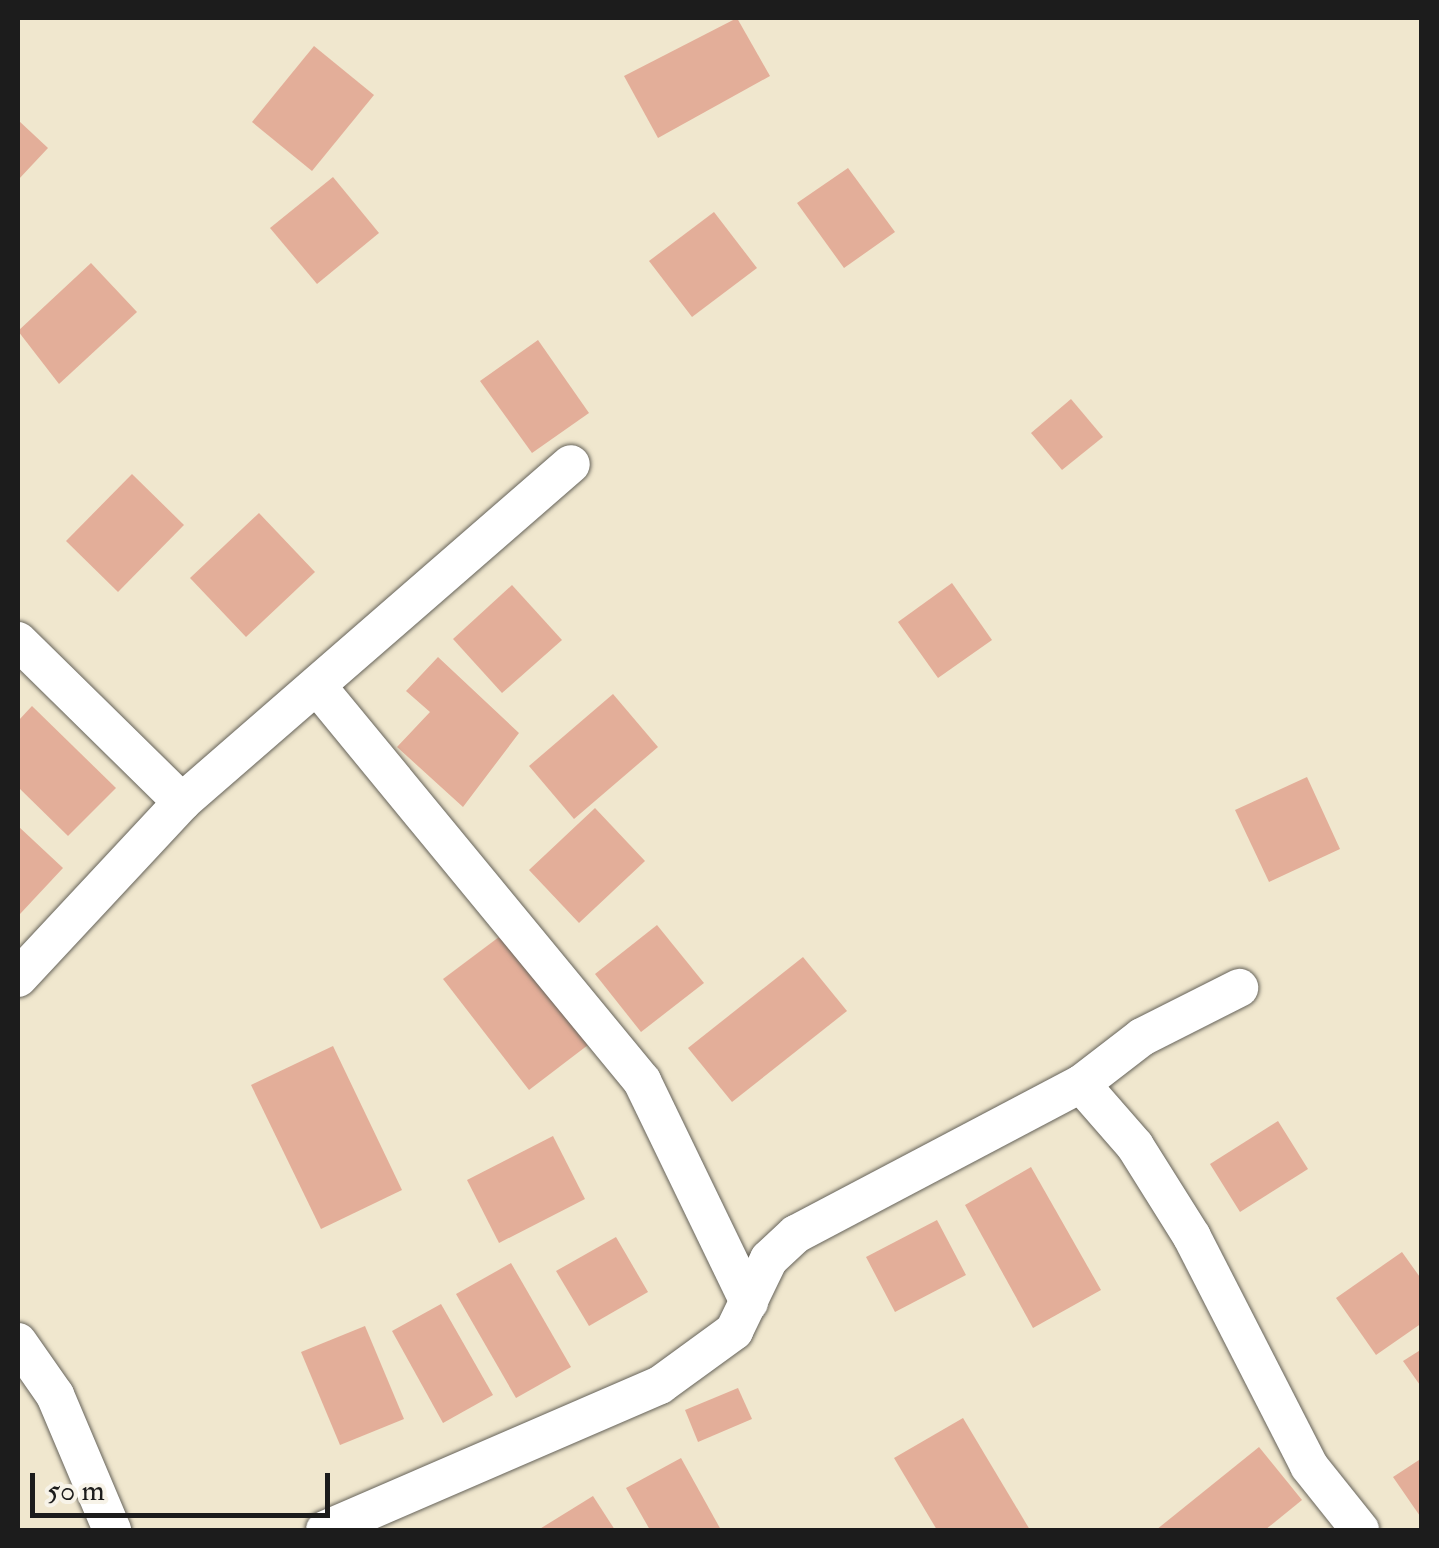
<!DOCTYPE html>
<style>
body{margin:0}
#map{position:relative;width:1439px;height:1548px;overflow:hidden;background:#f0e7ce;font-family:"IM FELL Double Pica",serif}
div>[style]{position:absolute}
.building>*{inset:0;background:#e3ae99}
.roads{filter:drop-shadow(0 0 2px #66635a) drop-shadow(0 0 2px #66635a)}
.street>*{height:38px;margin:-19px;padding:0 19px;transform-origin:19px;border-radius:19px;background:#fff}
span{translate:-50% -50%;white-space:nowrap;text-align:center;line-height:1.15;-webkit-text-stroke:10px #f7f3e8;paint-order:stroke}
.frame{position:absolute;inset:0;border:20px solid #1c1c1c;pointer-events:none}
.scale{position:absolute;left:30px;top:1473px;width:300px;height:45px;box-sizing:border-box;border:5px solid #1c1c1c;border-top:0;padding-left:12px;font-size:30px;line-height:35px;white-space:nowrap;color:#1c1c1c;-webkit-text-stroke:8px #f7f3e8;paint-order:stroke}
</style>
<div id="map">
<div class="building">
<div style="clip-path:polygon(737px 18px,770px 76px,658px 138px,624px 76px)"></div>
<div style="clip-path:polygon(314px 46px,374px 95px,312px 171px,252px 122px)"></div>
<div style="clip-path:polygon(18px 120px,48px 148px,18px 180px)"></div>
<div style="clip-path:polygon(848px 168px,895px 232px,844px 268px,797px 203px)"></div>
<div style="clip-path:polygon(333px 177px,379px 233px,317px 284px,270px 228px)"></div>
<div style="clip-path:polygon(714px 212px,757px 268px,692px 317px,649px 261px)"></div>
<div style="clip-path:polygon(91px 263px,137px 312px,59px 384px,18px 331px)"></div>
<div style="clip-path:polygon(538px 340px,589px 413px,532px 453px,480px 381px)"></div>
<div style="clip-path:polygon(1071px 399px,1103px 437px,1062px 470px,1031px 433px)"></div>
<div style="clip-path:polygon(132px 474px,184px 525px,118px 592px,66px 541px)"></div>
<div style="clip-path:polygon(259px 513px,315px 572px,246px 637px,190px 578px)"></div>
<div style="clip-path:polygon(952px 583px,992px 640px,938px 678px,898px 622px)"></div>
<div style="clip-path:polygon(512px 585px,562px 640px,502px 693px,453px 639px)"></div>
<div style="clip-path:polygon(438px 657px,519px 733px,463px 807px,397px 747px,430px 712px,406px 691px)"></div>
<div style="clip-path:polygon(613px 694px,658px 747px,574px 819px,529px 766px)"></div>
<div style="clip-path:polygon(32px 706px,116px 788px,68px 836px,18px 787px,18px 721px)"></div>
<div style="clip-path:polygon(1307px 777px,1340px 849px,1269px 882px,1235px 810px)"></div>
<div style="clip-path:polygon(595px 808px,645px 861px,579px 923px,529px 870px)"></div>
<div style="clip-path:polygon(18px 826px,63px 868px,20px 914px,18px 912px)"></div>
<div style="clip-path:polygon(657px 925px,704px 983px,641px 1032px,595px 974px)"></div>
<div style="clip-path:polygon(503px 934px,588px 1045px,529px 1090px,443px 979px)"></div>
<div style="clip-path:polygon(803px 957px,847px 1011px,732px 1102px,688px 1048px)"></div>
<div style="clip-path:polygon(333px 1046px,402px 1190px,321px 1229px,251px 1085px)"></div>
<div style="clip-path:polygon(1278px 1121px,1308px 1169px,1240px 1212px,1210px 1164px)"></div>
<div style="clip-path:polygon(553px 1136px,585px 1199px,499px 1243px,467px 1180px)"></div>
<div style="clip-path:polygon(1031px 1167px,1101px 1290px,1033px 1328px,965px 1205px)"></div>
<div style="clip-path:polygon(937px 1220px,966px 1275px,895px 1312px,866px 1257px)"></div>
<div style="clip-path:polygon(616px 1237px,648px 1292px,589px 1326px,556px 1271px)"></div>
<div style="clip-path:polygon(1402px 1252px,1422px 1280px,1422px 1323px,1376px 1355px,1336px 1298px)"></div>
<div style="clip-path:polygon(511px 1263px,571px 1367px,516px 1398px,456px 1294px)"></div>
<div style="clip-path:polygon(441px 1304px,493px 1395px,443px 1423px,392px 1331px)"></div>
<div style="clip-path:polygon(365px 1326px,404px 1419px,340px 1445px,301px 1352px)"></div>
<div style="clip-path:polygon(1422px 1349px,1422px 1388px,1403px 1361px)"></div>
<div style="clip-path:polygon(738px 1388px,752px 1419px,698px 1442px,685px 1410px)"></div>
<div style="clip-path:polygon(963px 1418px,1030px 1530px,937px 1530px,894px 1458px)"></div>
<div style="clip-path:polygon(1259px 1447px,1302px 1500px,1265px 1530px,1156px 1530px)"></div>
<div style="clip-path:polygon(681px 1458px,721px 1530px,650px 1530px,626px 1488px)"></div>
<div style="clip-path:polygon(1422px 1458px,1422px 1519px,1393px 1477px)"></div>
<div style="clip-path:polygon(593px 1496px,615px 1530px,538px 1530px)"></div>
</div>
<div class="roads">
<div class="street">
<div style="left:18px;top:641px;width:230px;rotate:44.5deg"></div>
<div style="left:317px;top:686px;width:512px;rotate:50.55deg"></div>
<div style="left:642px;top:1081px;width:246px;rotate:64.2deg"></div>
<div style="left:18px;top:978px;width:241px;rotate:-47deg"></div>
<div style="left:182px;top:802px;width:515px;rotate:-40.99deg"></div>
<div style="left:1081px;top:1084px;width:82px;rotate:48.9deg"></div>
<div style="left:1135px;top:1146px;width:107px;rotate:57.9deg"></div>
<div style="left:1192px;top:1237px;width:257px;rotate:62.9deg"></div>
<div style="left:1309px;top:1466px;width:82px;rotate:51.4deg"></div>
<div style="left:18px;top:1342px;width:65px;rotate:55.1deg"></div>
<div style="left:55px;top:1395px;width:147px;rotate:67.1deg"></div>
<div style="left:325px;top:1530px;width:365px;rotate:-23.4deg"></div>
<div style="left:660px;top:1385px;width:92px;rotate:-36.1deg"></div>
<div style="left:734px;top:1331px;width:80px;rotate:-64.1deg"></div>
<div style="left:769px;top:1259px;width:37px;rotate:-43deg"></div>
<div style="left:796px;top:1234px;width:322px;rotate:-27.8deg"></div>
<div style="left:1081px;top:1084px;width:77px;rotate:-37.6deg"></div>
<div style="left:1142px;top:1037px;width:109px;rotate:-26.8deg"></div>
</div>
</div>
<div class="frame"></div>
<div class="scale">50 m</div>
</div>
